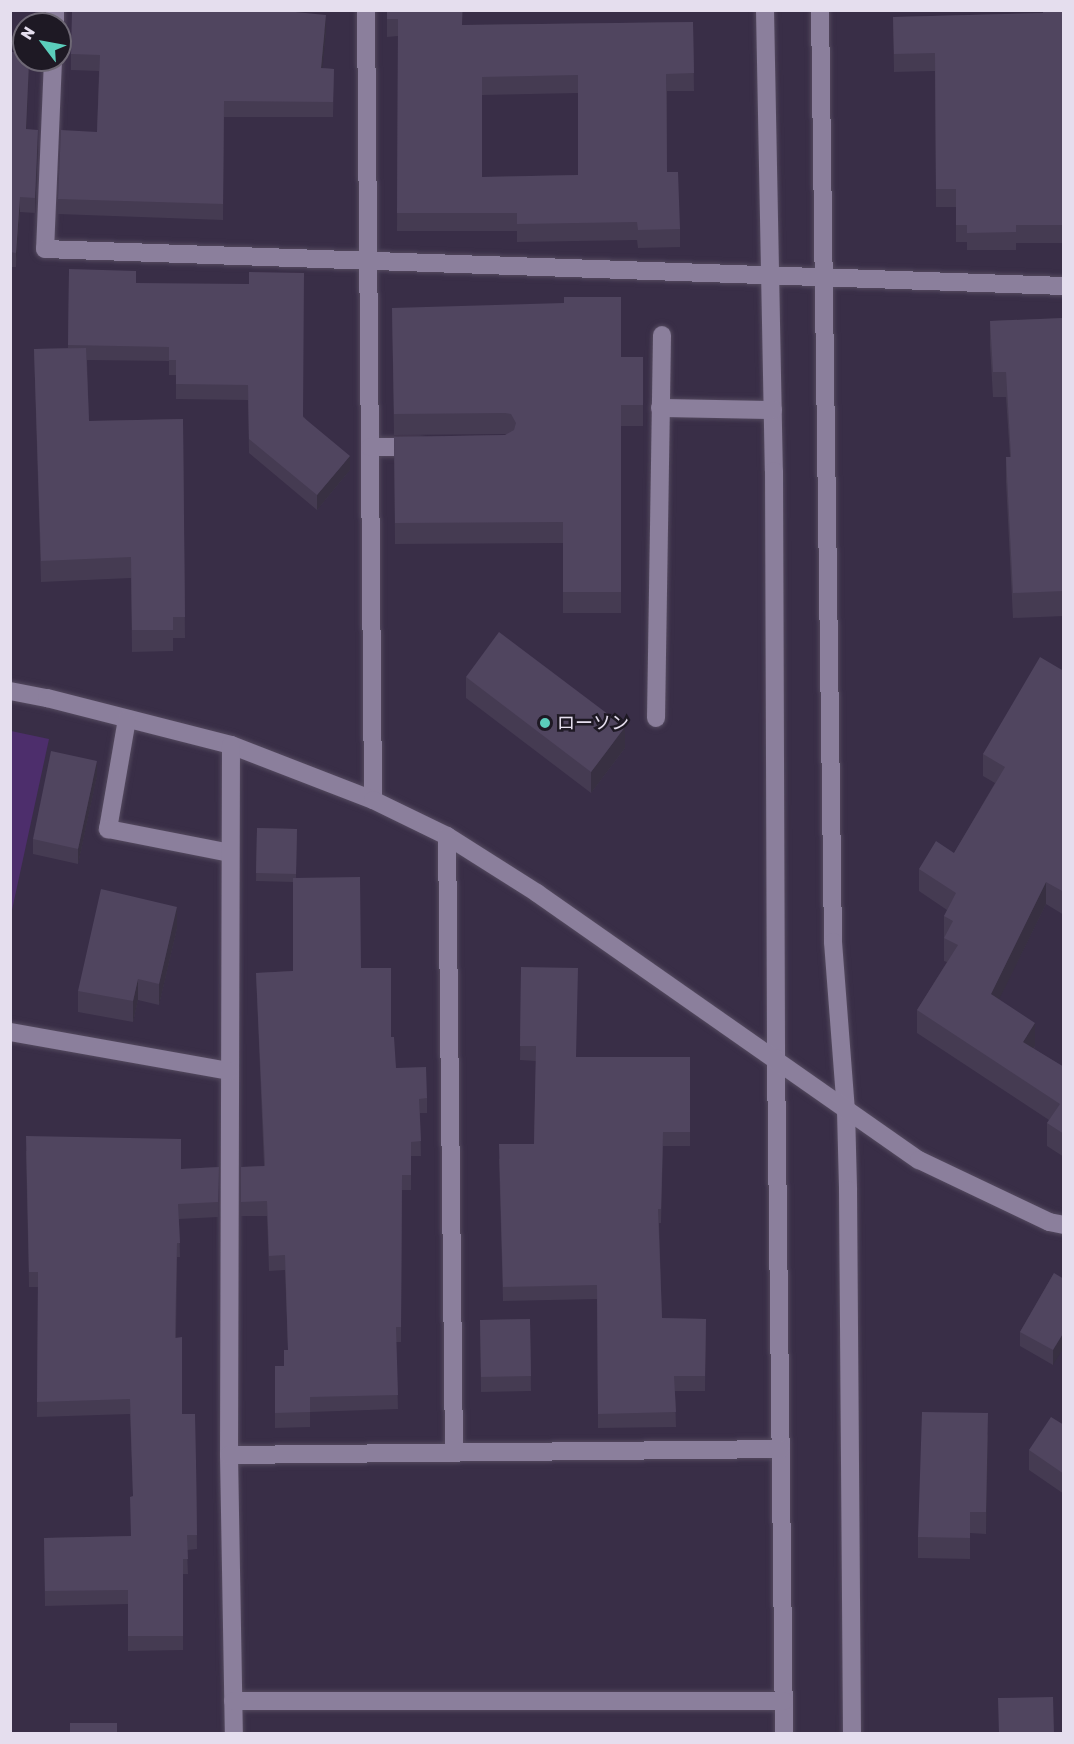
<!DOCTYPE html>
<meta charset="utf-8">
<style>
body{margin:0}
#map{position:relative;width:1074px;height:1744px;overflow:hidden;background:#392e47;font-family:Rubik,"Noto Sans JP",sans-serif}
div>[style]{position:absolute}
.green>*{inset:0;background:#4d2e6c}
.roads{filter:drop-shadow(0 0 2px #544a5f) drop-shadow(0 0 2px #544a5f)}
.minor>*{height:18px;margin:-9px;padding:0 9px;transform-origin:9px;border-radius:9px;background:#8b7f9c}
.wall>*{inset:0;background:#453b52}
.shaded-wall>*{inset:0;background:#383042}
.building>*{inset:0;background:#50455f}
.dots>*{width:16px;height:16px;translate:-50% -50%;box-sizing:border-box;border:3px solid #1e1924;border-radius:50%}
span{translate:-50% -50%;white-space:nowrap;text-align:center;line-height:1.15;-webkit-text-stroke:5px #1e1924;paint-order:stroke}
.poi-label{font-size:18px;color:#e5deee}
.left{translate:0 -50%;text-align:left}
.frame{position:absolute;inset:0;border:12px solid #e5deee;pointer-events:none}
.north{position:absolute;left:12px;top:12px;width:60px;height:60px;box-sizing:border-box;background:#1e1924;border:2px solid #6e6875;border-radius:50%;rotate:302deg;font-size:16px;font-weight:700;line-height:24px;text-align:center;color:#e5deee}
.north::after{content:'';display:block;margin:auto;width:21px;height:27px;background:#5bcebc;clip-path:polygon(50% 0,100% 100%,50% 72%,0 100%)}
</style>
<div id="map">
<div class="green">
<div style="clip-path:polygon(11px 731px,49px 739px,12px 910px,10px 910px)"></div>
</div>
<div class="roads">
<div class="minor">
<div style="left:366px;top:10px;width:790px;rotate:89.49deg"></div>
<div style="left:765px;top:10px;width:461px;rotate:88.9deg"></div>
<div style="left:774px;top:471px;width:587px;rotate:89.8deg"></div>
<div style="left:776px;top:1058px;width:676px;rotate:89.32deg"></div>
<div style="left:820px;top:10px;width:932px;rotate:89.2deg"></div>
<div style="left:833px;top:942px;width:169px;rotate:85.6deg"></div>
<div style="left:846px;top:1111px;width:79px;rotate:88.5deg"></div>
<div style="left:848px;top:1190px;width:544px;rotate:89.58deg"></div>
<div style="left:55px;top:24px;width:14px;rotate:-90deg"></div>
<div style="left:53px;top:60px;width:189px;rotate:92.4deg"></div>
<div style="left:45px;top:249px;width:1020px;rotate:2.08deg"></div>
<div style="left:660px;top:408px;width:113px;rotate:1deg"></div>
<div style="left:370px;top:447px;width:49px"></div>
<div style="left:10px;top:691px;width:38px;rotate:11deg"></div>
<div style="left:47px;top:698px;width:190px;rotate:14.3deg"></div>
<div style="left:231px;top:745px;width:152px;rotate:21.2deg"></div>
<div style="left:373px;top:800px;width:82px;rotate:25.9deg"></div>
<div style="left:447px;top:836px;width:107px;rotate:32.3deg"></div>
<div style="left:537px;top:893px;width:466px;rotate:35deg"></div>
<div style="left:919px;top:1160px;width:144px;rotate:25.5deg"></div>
<div style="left:1049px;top:1222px;width:15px;rotate:11deg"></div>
<div style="left:656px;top:718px;width:383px;rotate:-89.1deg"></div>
<div style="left:127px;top:719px;width:112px;rotate:99.8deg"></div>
<div style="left:108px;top:829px;width:124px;rotate:11.1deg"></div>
<div style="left:231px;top:745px;width:710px;rotate:90.16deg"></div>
<div style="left:229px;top:1455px;width:279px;rotate:89deg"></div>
<div style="left:447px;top:836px;width:615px;rotate:89.35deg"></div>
<div style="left:10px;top:1032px;width:222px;rotate:10.1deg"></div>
<div style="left:229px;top:1455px;width:552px;rotate:-0.62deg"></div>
<div style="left:233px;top:1701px;width:551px"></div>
</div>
</div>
<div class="wall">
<div style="clip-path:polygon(evenodd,387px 10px,463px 10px,462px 25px,693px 22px,694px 91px,667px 91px,667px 172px,680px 229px,680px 247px,638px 248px,637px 240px,517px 242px,517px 231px,397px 231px,398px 36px,387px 37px,387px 10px,578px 93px,578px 175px,482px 177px,482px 95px,578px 93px)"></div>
<div style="clip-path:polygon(1064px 10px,1064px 243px,1016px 243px,1016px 250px,967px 250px,967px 242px,956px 242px,956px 207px,936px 207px,935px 71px,894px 72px,893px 17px,1043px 13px)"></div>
<div style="clip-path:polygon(326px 31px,322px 68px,334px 69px,333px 117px,224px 117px,223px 220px,58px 214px,58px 199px,97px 132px,99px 71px,71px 70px,71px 54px)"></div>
<div style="clip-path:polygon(10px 52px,29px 67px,26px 129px,38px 144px,35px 213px,20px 212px,16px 267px,10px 267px)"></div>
<div style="clip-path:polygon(69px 269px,136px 283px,304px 417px,350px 470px,317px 510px,249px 453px,248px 400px,176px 399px,176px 375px,169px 375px,169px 361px,87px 360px,89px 421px,183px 419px,185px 638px,173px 638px,173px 651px,132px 652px,131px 578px,41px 582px,34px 349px,68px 348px)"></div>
<div style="clip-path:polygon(392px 308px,621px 357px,643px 357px,643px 426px,621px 426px,621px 613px,563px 613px,563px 543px,395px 544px,394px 437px,505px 435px,507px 434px,394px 435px)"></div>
<div style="clip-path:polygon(1064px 318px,1064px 616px,1013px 618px,1006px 482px,1006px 457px,1010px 457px,1006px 397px,993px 397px,990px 346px,990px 321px)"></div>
<div style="clip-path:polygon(1064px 667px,1064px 915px,1046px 904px,999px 999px,1035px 1046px,1034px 1049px,1064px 1067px,1064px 1157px,1047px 1146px,1047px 1123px,1049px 1120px,917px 1033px,917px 1010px,947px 962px,944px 961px,944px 916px,947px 910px,919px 891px,919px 869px,954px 853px,995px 783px,983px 776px,983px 754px)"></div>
<div style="clip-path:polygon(466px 677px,625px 748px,591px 793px,466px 698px)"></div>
<div style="clip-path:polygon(97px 776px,78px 864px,33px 854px,33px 839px)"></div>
<div style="clip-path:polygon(257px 828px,297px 829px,296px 878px,361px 968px,391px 1037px,396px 1068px,427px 1098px,427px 1113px,420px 1113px,421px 1156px,411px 1156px,411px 1190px,402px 1190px,401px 1342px,396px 1342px,398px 1409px,310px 1412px,310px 1427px,275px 1428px,275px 1366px,284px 1366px,288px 1350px,285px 1270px,269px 1271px,267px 1216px,241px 1216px,241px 1167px,264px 1166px,256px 973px,293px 971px,293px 882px,256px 881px)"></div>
<div style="clip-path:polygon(177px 928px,159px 1005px,138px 1000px,133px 1022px,78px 1012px,78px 991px)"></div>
<div style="clip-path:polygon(521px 967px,576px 1057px,690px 1057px,690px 1146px,663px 1146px,661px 1223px,659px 1223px,662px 1318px,706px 1319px,705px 1391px,675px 1391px,676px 1427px,598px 1428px,597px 1299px,503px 1301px,499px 1159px,534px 1144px,536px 1061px,520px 1060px)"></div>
<div style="clip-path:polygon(26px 1151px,181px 1169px,219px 1167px,218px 1217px,179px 1219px,180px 1257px,177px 1257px,176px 1338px,182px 1414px,196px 1461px,197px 1549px,187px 1550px,188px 1574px,183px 1574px,183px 1650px,128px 1651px,128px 1604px,45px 1606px,44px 1538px,131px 1536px,133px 1496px,130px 1414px,37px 1417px,38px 1287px,29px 1287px)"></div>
<div style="clip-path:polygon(1054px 1273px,1053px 1365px,1020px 1346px,1020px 1332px)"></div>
<div style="clip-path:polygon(530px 1319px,531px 1391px,481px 1392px,480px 1320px)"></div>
<div style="clip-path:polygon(1064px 1425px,1064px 1494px,1029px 1470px,1029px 1450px)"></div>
<div style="clip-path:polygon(988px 1434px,986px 1534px,970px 1533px,970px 1559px,918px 1558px,918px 1537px)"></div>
</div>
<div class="shaded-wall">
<div style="clip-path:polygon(326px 15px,326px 31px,321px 84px,321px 68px)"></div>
<div style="clip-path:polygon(29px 60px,29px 67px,26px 144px,26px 129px)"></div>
<div style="clip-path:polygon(38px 130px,38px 144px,35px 213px,35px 198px)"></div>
<div style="clip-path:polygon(20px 197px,20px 212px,16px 267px,16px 253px)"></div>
<div style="clip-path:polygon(350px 456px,350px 470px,317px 510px,317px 495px)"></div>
<div style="clip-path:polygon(625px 727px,625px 748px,591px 793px,591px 772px)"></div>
<div style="clip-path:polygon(97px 761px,97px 776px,78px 864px,78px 849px)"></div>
<div style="clip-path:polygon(1046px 882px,1046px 904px,991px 1016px,991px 994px)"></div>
<div style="clip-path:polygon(177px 907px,177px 928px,159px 1005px,159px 984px)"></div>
<div style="clip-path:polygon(138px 979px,138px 1000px,133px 1022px,133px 1001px)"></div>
<div style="clip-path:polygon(1035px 1023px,1035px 1046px,1023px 1064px,1023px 1042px)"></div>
<div style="clip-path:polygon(1064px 1332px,1064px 1347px,1053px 1365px,1053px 1350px)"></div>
<div style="clip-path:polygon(988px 1413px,988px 1434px,986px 1534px,986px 1512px)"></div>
</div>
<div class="building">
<div style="clip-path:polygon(72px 10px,275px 10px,326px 15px,321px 68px,334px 69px,333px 102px,224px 101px,223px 204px,58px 199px,61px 130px,97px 132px,100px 55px,71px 54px)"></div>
<div style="clip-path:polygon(evenodd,387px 10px,462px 10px,462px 25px,693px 22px,694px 73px,666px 74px,667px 172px,678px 172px,680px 229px,638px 230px,637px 222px,517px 224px,517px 213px,397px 213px,398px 19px,387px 19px,387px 10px,578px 75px,578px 175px,482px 177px,482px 77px,578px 75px)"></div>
<div style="clip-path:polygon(1043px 10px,1064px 10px,1064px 225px,1016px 225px,1016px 232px,967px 233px,967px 225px,956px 225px,956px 189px,936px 189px,935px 53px,894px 54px,893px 17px,1043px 13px)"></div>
<div style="clip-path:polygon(10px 52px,24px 52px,24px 60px,29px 60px,26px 129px,38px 130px,35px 198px,20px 197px,16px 253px,10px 252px)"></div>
<div style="clip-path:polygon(69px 269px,136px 271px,136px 283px,249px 284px,249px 272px,304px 273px,303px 417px,350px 456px,317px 495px,249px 439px,248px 385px,176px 384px,176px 360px,169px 360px,169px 347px,68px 345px)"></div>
<div style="clip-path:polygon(564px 297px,621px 297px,621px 357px,643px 357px,643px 405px,621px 405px,621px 592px,563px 592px,563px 522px,395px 523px,394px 437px,505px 435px,514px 430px,516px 423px,511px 414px,505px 413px,394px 414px,392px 308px,564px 303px)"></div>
<div style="clip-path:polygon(1064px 318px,1064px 591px,1013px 593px,1006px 457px,1011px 457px,1006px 372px,993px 372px,990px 321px)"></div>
<div style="clip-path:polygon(86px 348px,89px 421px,183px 419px,185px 617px,173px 617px,173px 630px,132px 630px,131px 557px,41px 561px,34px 349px)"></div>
<div style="clip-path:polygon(499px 632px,625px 727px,591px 772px,466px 677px)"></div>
<div style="clip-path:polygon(1040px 657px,1062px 670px,1064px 667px,1064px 892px,1046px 882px,991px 994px,1035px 1023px,1023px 1042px,1064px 1067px,1064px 1134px,1047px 1123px,1060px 1104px,917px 1010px,958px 945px,944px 938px,953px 921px,944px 916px,956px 893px,919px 869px,936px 841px,954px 853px,1005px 767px,983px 754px)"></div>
<div style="clip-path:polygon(51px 751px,97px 761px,78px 849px,33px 839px)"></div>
<div style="clip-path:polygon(257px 828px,297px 829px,296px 874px,256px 873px)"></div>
<div style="clip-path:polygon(360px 877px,361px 968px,391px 968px,391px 1037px,394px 1037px,396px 1068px,426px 1067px,427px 1098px,419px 1099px,421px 1141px,411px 1142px,411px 1175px,402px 1175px,401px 1327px,396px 1327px,398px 1395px,310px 1397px,310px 1412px,275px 1413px,275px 1366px,284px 1366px,284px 1350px,288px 1350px,285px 1255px,269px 1256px,267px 1201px,241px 1202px,241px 1167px,265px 1166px,256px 973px,293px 971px,293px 878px)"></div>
<div style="clip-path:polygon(101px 889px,177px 907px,159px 984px,138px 979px,133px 1001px,78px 991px)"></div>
<div style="clip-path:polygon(521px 967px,578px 968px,576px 1057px,690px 1057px,690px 1132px,663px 1132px,661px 1209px,658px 1209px,662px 1318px,706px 1319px,705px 1376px,674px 1376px,676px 1412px,598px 1414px,597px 1285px,503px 1287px,499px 1144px,534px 1144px,536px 1046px,520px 1046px)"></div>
<div style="clip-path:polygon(26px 1136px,181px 1139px,181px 1169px,219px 1167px,218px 1202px,178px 1204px,180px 1243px,177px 1243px,175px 1338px,182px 1337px,182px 1414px,195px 1414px,196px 1461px,197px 1535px,187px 1535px,188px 1559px,183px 1559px,183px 1636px,128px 1636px,128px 1590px,45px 1591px,44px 1538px,131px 1536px,130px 1497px,133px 1496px,130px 1399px,37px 1402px,38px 1272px,29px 1272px)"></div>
<div style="clip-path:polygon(1054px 1273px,1064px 1279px,1064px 1332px,1053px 1350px,1020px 1332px)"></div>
<div style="clip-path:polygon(530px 1319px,531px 1376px,481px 1377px,480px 1320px)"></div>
<div style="clip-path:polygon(922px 1412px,988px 1413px,986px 1512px,970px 1512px,970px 1538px,918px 1537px)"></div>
<div style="clip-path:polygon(1051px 1417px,1064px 1425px,1064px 1474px,1029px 1450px)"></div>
<div style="clip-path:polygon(1053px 1697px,1054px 1734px,999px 1734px,998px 1698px)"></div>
<div style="clip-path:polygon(70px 1723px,117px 1723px,117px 1734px,52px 1734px,70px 1733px)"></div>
</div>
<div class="dots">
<div style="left:545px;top:723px;background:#5bcebc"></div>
</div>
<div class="poi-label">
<span class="left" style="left:557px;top:723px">ローソン</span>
</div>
<div class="frame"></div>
<div class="north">N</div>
</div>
